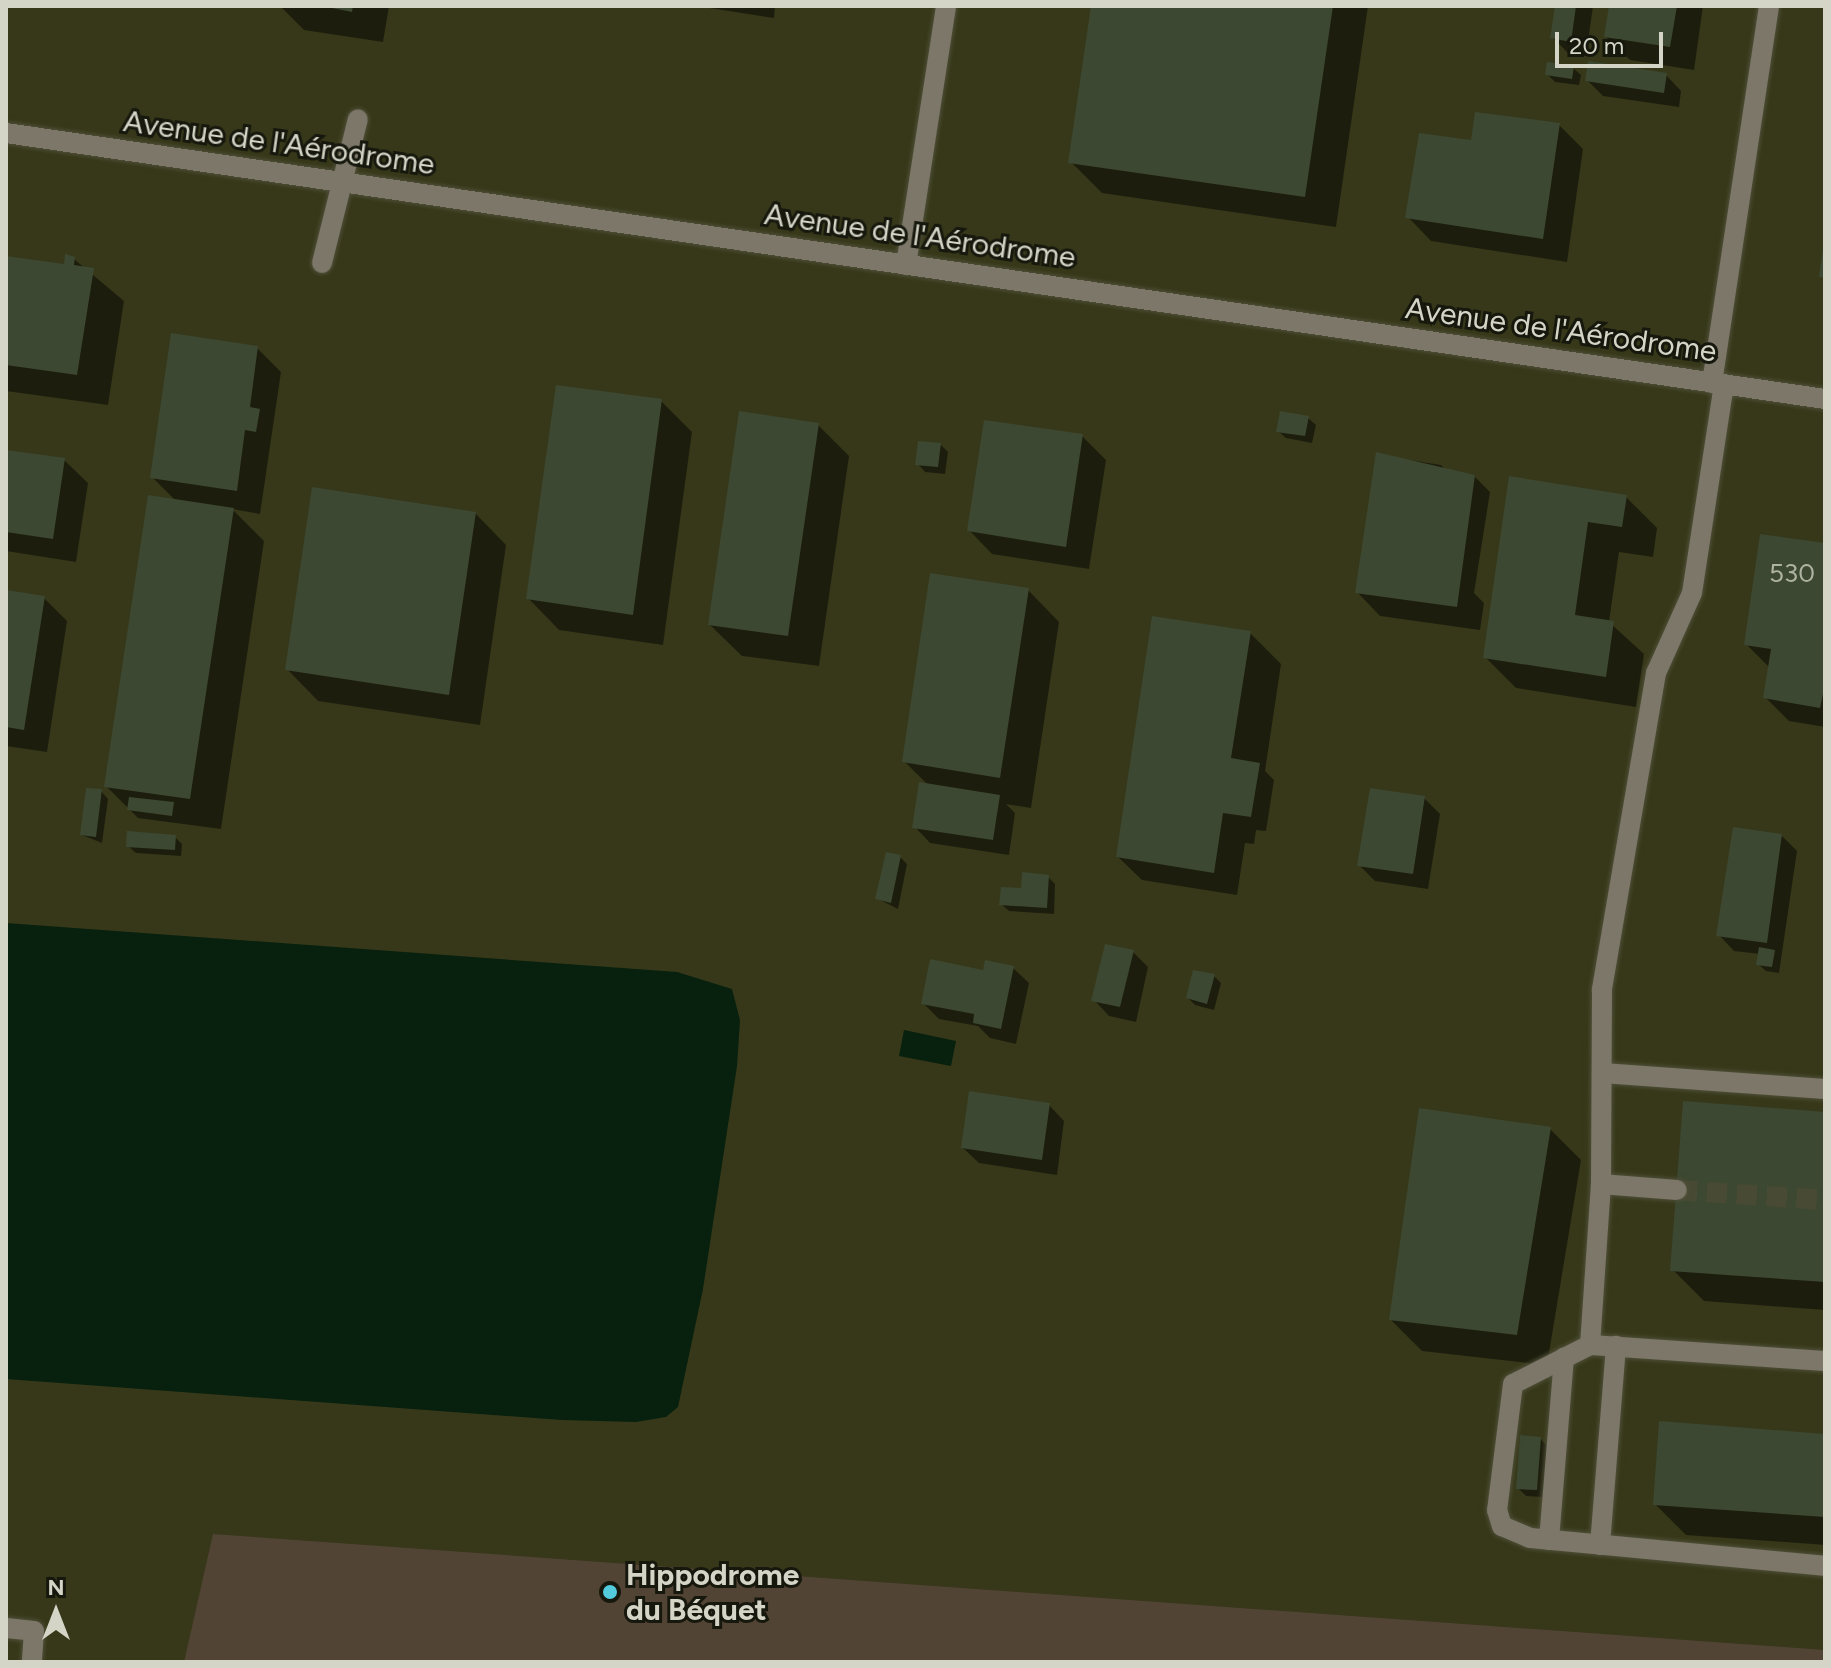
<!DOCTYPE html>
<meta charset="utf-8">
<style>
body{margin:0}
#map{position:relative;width:1831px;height:1668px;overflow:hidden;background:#303119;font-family:Figtree,sans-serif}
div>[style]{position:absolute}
.built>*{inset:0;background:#373819}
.green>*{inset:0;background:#524434}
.water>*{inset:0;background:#07210e}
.shadow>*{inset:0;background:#0007}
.building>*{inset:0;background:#3c4831}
.minor-tunnel>*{height:20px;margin-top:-10px;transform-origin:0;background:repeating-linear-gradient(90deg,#494a33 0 20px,transparent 0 30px)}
.roads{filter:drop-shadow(0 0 2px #4e4f38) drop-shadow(0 0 2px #4e4f38)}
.minor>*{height:20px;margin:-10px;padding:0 10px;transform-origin:10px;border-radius:10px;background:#7c7769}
.dots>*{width:22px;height:22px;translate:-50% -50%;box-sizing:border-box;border:4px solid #17180d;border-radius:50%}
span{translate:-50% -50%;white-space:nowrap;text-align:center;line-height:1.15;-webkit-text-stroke:6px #17180d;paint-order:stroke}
.number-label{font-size:26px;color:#aeb2a2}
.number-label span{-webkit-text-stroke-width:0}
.street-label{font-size:30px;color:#d4d5c7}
.poi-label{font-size:30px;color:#d4d5c7;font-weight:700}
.left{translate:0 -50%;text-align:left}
.frame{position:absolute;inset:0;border:8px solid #d4d5c7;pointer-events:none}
.north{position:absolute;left:16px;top:1572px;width:80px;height:80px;-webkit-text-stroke:6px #17180d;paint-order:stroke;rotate:0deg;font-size:22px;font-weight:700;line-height:32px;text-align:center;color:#d4d5c7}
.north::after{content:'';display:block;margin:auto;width:28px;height:36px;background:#d4d5c7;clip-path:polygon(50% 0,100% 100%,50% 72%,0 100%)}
.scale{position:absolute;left:1555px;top:32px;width:108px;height:36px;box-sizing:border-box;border:4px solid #d4d5c7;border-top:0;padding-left:10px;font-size:24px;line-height:28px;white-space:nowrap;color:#d4d5c7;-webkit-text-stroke:6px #17180d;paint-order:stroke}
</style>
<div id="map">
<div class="built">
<div style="clip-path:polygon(6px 6px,1825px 6px,1825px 1650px,214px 1534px,184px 1662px,6px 1662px)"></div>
</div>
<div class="green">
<div style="clip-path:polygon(213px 1534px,1825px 1650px,1825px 1662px,184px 1662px)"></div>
</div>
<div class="water">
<div style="clip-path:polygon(6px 923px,677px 972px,732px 989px,740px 1020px,737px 1066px,703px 1289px,678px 1407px,666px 1417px,636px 1422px,562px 1420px,6px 1379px)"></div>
<div style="clip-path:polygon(904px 1030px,956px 1041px,951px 1066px,899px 1056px)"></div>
</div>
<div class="shadow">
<div style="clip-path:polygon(280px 6px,389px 6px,383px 42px,304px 30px)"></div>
<div style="clip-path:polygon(697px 6px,775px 6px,774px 18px)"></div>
<div style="clip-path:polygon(1093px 6px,1368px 6px,1336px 227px,1102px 193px,1071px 162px)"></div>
<div style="clip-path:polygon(1557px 6px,1593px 6px,1586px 56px,1568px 53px,1552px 37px)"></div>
<div style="clip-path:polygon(1611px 6px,1703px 6px,1694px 70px,1630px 60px,1606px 37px)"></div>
<div style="clip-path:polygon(1573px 68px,1581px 75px,1579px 85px,1555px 82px,1547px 74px)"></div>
<div style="clip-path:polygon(1666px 75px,1681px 91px,1679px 107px,1603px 96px,1587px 80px)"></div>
<div style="clip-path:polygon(1559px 125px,1583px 149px,1567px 262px,1431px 241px,1408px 217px)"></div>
<div style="clip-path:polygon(6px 258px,65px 266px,74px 259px,124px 301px,108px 405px,6px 391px)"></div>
<div style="clip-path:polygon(257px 348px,281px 372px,260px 514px,232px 509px,264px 541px,221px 829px,138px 818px,106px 786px,177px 502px,152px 477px)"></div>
<div style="clip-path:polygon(661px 401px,692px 432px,663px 645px,559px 630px,528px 598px)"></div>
<div style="clip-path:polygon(1308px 418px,1316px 425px,1312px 443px,1286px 438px,1278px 431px)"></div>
<div style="clip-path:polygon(818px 425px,849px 456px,819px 666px,742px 656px,710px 625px)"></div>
<div style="clip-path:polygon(1082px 436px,1106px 460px,1089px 569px,992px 554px,969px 530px)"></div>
<div style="clip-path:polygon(941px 445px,948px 452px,945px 474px,925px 472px,918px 464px)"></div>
<div style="clip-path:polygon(6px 452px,64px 460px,88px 483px,76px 562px,6px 551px)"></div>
<div style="clip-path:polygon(1378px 455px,1441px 465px,1448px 472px,1474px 476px,1490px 492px,1474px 593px,1484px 603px,1480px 630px,1380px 616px,1357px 592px)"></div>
<div style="clip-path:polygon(1511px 479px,1626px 497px,1657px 528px,1653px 557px,1619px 552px,1609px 622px,1644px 654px,1636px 707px,1516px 688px,1485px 657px)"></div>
<div style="clip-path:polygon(475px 513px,506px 545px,480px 725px,318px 701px,287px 669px)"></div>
<div style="clip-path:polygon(1825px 545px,1825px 727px,1789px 721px,1765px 697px,1770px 668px,1746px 644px)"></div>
<div style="clip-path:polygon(1028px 590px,1059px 622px,1031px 808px,1006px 804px,1015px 813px,1009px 855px,930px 843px,915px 827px,928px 785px,904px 761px)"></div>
<div style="clip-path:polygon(6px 592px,44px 598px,67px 621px,47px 752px,6px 746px)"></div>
<div style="clip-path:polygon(1250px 633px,1281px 664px,1265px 771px,1274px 780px,1266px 831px,1256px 830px,1254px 844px,1245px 843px,1237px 895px,1142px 880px,1118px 857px)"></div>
<div style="clip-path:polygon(101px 791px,108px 799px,102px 843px,82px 835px)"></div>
<div style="clip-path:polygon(1424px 798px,1440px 814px,1428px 889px,1375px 881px,1359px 865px)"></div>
<div style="clip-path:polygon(1781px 835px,1797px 851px,1779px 973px,1766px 971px,1758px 964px,1760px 954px,1734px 951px,1719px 935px)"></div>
<div style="clip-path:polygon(175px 837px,182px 844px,181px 856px,136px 853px,128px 846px)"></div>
<div style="clip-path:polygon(900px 857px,907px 864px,898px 909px,878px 899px)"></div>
<div style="clip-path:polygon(1048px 877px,1055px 884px,1054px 914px,1009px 911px,1001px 904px)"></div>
<div style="clip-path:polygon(1133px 952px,1148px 967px,1136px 1022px,1109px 1016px,1094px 1000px)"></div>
<div style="clip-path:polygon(1013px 968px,1029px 983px,1016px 1044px,990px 1038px,978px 1026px,939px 1019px,923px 1003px,985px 972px)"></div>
<div style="clip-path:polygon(1214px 976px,1221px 983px,1214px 1010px,1195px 1005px,1188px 998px)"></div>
<div style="clip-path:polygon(1049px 1105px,1064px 1121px,1057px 1175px,979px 1163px,963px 1148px)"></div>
<div style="clip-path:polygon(1825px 1114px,1825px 1310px,1704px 1301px,1673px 1270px)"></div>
<div style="clip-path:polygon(1550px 1129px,1581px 1160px,1547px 1365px,1422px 1351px,1391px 1320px)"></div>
<div style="clip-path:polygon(1825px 1436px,1825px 1545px,1686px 1535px,1655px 1504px)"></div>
<div style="clip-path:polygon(1540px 1438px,1547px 1446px,1543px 1497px,1526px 1496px,1518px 1488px)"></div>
</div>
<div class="building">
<div style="clip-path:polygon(322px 6px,353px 6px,352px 12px)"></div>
<div style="clip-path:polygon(1091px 6px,1333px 6px,1305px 197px,1068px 163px)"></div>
<div style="clip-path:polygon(1555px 6px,1576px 6px,1571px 42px,1550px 38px)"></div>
<div style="clip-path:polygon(1609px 6px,1677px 6px,1670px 47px,1604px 37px)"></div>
<div style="clip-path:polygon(1588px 61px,1667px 73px,1664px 93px,1585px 81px)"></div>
<div style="clip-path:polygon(1547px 62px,1574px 66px,1572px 79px,1545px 75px)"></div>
<div style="clip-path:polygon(1475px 112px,1560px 123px,1543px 239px,1405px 218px,1419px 133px,1471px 140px)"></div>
<div style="clip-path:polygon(1823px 249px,1825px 249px,1825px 278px,1819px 277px)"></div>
<div style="clip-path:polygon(65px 254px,75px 257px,74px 265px,94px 268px,77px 375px,6px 365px,6px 256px,64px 264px)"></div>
<div style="clip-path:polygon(171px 333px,258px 346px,250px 407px,260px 409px,256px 432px,245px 430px,237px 491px,150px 478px)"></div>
<div style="clip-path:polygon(556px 385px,662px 399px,633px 615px,526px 599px)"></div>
<div style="clip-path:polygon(739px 411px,819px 423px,788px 636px,708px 625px)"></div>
<div style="clip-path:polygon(1280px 411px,1309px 416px,1305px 436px,1276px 432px)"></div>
<div style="clip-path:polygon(984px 420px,1083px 434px,1066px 547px,967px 531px)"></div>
<div style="clip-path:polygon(918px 441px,941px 443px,938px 467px,915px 465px)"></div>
<div style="clip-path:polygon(6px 450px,65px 458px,53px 539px,6px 532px)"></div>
<div style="clip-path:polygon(1376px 452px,1475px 475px,1457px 607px,1355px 593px)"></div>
<div style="clip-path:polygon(1509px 476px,1627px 495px,1622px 527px,1588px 522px,1575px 615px,1614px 621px,1606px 677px,1483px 658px)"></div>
<div style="clip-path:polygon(312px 487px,476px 512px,449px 695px,285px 670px)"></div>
<div style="clip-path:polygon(148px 495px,234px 508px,190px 799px,104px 787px)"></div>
<div style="clip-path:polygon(1760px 534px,1825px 543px,1825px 685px,1820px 708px,1763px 698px,1771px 649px,1744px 645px)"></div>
<div style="clip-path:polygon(930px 573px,1029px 588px,1000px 778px,902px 762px)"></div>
<div style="clip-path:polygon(6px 590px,45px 596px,24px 730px,6px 727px)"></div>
<div style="clip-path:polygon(1152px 616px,1251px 631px,1231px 758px,1260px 763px,1251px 817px,1223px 813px,1214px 873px,1116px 857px)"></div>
<div style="clip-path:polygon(919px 782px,1000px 795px,993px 840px,912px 828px)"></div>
<div style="clip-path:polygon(86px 788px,102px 789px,96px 837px,80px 835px)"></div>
<div style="clip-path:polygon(1370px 788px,1425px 796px,1413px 874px,1357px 866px)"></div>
<div style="clip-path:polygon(129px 797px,174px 802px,172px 816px,127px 810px)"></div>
<div style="clip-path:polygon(1733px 827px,1782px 834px,1767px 943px,1716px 936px)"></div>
<div style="clip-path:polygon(127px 831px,176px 835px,175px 850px,126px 847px)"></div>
<div style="clip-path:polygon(886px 852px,901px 855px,891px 903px,875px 899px)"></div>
<div style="clip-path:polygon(1022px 872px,1049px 875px,1047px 908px,999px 905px,1001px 887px,1021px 888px)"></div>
<div style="clip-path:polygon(1105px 944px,1134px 950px,1120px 1007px,1091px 1001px)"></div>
<div style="clip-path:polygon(1759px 947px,1775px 950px,1772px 967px,1756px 965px)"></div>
<div style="clip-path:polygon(930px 959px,983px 970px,985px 960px,1014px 966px,1001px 1029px,973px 1023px,974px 1014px,921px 1004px)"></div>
<div style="clip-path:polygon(1193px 970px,1215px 974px,1207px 1004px,1186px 998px)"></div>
<div style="clip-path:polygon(969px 1091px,1050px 1103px,1042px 1160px,961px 1148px)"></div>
<div style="clip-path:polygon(1683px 1101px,1825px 1112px,1825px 1282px,1670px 1271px)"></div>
<div style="clip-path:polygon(1419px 1108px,1551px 1127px,1517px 1335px,1389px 1320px)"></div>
<div style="clip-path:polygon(1659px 1421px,1825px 1434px,1825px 1517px,1653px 1505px)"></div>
<div style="clip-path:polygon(1520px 1435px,1541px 1437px,1537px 1490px,1516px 1489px)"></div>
</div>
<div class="minor-tunnel">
<div style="left:1677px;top:1190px;width:148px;rotate:3.9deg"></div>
</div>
<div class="roads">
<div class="minor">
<div style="left:6px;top:133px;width:1838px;rotate:8.32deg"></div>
<div style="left:322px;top:263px;width:148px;rotate:-76deg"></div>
<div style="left:906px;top:265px;width:262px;rotate:-81.2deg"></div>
<div style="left:1712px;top:383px;width:381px;rotate:-81.4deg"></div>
<div style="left:1724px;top:384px;width:211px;rotate:98.7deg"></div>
<div style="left:1692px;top:593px;width:88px;rotate:114.2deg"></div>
<div style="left:1656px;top:673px;width:322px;rotate:99.7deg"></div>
<div style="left:1602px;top:990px;width:194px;rotate:90.3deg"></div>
<div style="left:1601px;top:1184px;width:161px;rotate:93.9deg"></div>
<div style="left:1590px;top:1345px;width:86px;rotate:153.1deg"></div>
<div style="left:1513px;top:1384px;width:127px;rotate:97.2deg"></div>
<div style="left:1497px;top:1510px;width:17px;rotate:73deg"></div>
<div style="left:1502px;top:1526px;width:30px;rotate:23deg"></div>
<div style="left:1530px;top:1538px;width:296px;rotate:5.4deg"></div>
<div style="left:1602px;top:1073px;width:224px;rotate:4.1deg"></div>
<div style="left:1601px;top:1184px;width:76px;rotate:4.5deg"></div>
<div style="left:1590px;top:1345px;width:236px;rotate:3.9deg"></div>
<div style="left:1549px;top:1540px;width:183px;rotate:-85.3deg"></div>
<div style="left:1600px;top:1545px;width:200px;rotate:-85.4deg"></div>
<div style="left:6px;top:1628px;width:28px;rotate:6deg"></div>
<div style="left:34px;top:1631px;width:31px;rotate:94deg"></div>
</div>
</div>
<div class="dots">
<div style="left:610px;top:1592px;background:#54cadd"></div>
</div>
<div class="number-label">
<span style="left:1792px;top:574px">530</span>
</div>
<div class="street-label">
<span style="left:279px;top:143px;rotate:8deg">Avenue de l'Aérodrome</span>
<span style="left:920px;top:236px;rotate:8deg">Avenue de l'Aérodrome</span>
<span style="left:1561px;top:330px;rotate:8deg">Avenue de l'Aérodrome</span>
</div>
<div class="poi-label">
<span class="left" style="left:626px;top:1592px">Hippodrome<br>du Béquet</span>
</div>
<div class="frame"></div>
<div class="north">N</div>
<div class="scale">20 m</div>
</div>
